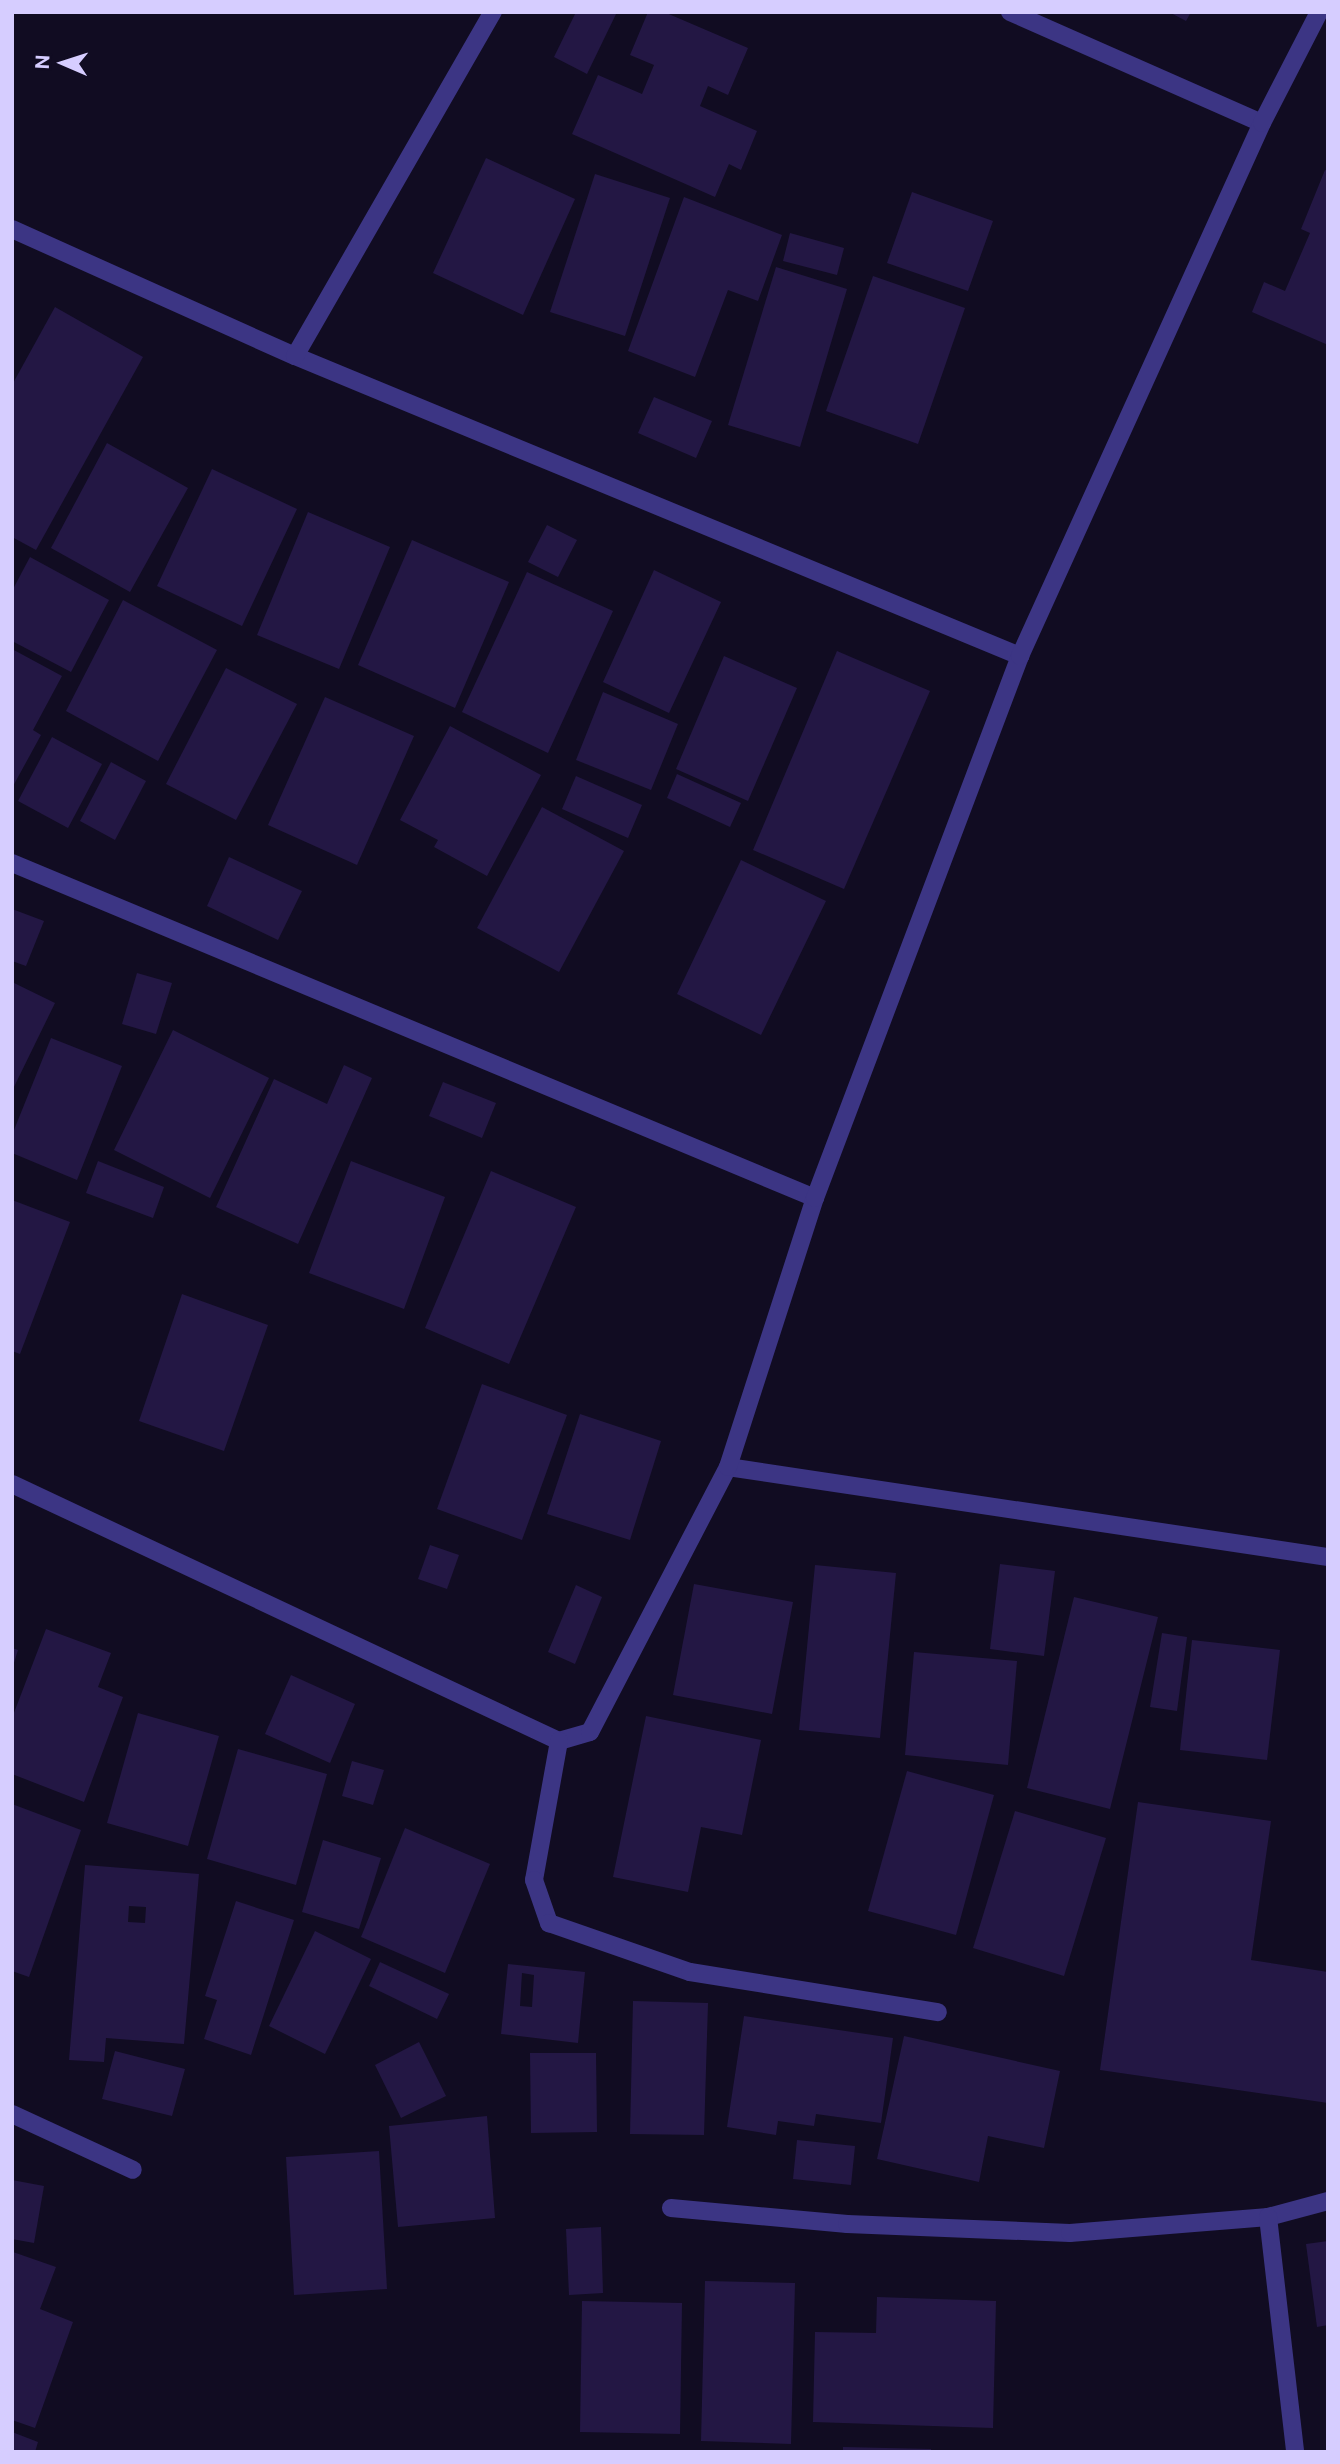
<!DOCTYPE html>
<style>
body{margin:0}
#map{position:relative;width:1340px;height:2464px;overflow:hidden;background:#110c22;font-family:"Public Sans",sans-serif}
div>[style]{position:absolute}
.building>*{inset:0;background:#231744}
.minor>*{height:18px;margin:-9px;padding:0 9px;transform-origin:9px;border-radius:9px;background:#3c3584}
span{translate:-50% -50%;white-space:nowrap;text-align:center;line-height:1.15;-webkit-text-stroke:7px #110c22;paint-order:stroke}
.frame{position:absolute;inset:0;border:14px solid #d6cdff;pointer-events:none}
.north{position:absolute;left:28px;top:28px;width:70px;height:70px;-webkit-text-stroke:5px #110c22;paint-order:stroke;rotate:273deg;font-size:19px;font-weight:700;line-height:28px;text-align:center;color:#d6cdff}
.north::after{content:'';display:block;margin:auto;width:24px;height:32px;background:#d6cdff;clip-path:polygon(50% 0,100% 100%,50% 72%,0 100%)}
</style>
<div id="map">
<div class="building">
<div style="clip-path:polygon(576px 12px,617px 12px,587px 74px,554px 57px)"></div>
<div style="clip-path:polygon(648px 12px,664px 12px,748px 48px,728px 95px,708px 86px,700px 106px,757px 131px,741px 170px,729px 164px,715px 197px,572px 134px,598px 75px,642px 94px,654px 65px,630px 55px)"></div>
<div style="clip-path:polygon(1169px 12px,1191px 12px,1186px 21px)"></div>
<div style="clip-path:polygon(486px 158px,575px 199px,523px 315px,433px 273px)"></div>
<div style="clip-path:polygon(1325px 170px,1328px 171px,1328px 345px,1252px 312px,1264px 282px,1285px 291px,1310px 233px,1301px 229px)"></div>
<div style="clip-path:polygon(595px 174px,670px 198px,625px 336px,550px 312px)"></div>
<div style="clip-path:polygon(912px 192px,993px 221px,968px 291px,887px 263px)"></div>
<div style="clip-path:polygon(684px 197px,782px 235px,758px 301px,728px 290px,695px 377px,628px 351px)"></div>
<div style="clip-path:polygon(790px 233px,844px 248px,837px 275px,783px 261px)"></div>
<div style="clip-path:polygon(776px 267px,847px 289px,800px 447px,728px 425px)"></div>
<div style="clip-path:polygon(873px 276px,965px 308px,918px 444px,826px 411px)"></div>
<div style="clip-path:polygon(55px 307px,143px 357px,36px 550px,12px 537px,12px 385px)"></div>
<div style="clip-path:polygon(654px 397px,712px 421px,696px 458px,638px 433px)"></div>
<div style="clip-path:polygon(107px 443px,188px 488px,130px 592px,51px 548px)"></div>
<div style="clip-path:polygon(212px 469px,297px 509px,242px 626px,157px 586px)"></div>
<div style="clip-path:polygon(308px 512px,390px 547px,339px 669px,257px 635px)"></div>
<div style="clip-path:polygon(547px 525px,577px 540px,558px 577px,528px 562px)"></div>
<div style="clip-path:polygon(412px 540px,509px 582px,455px 708px,358px 665px)"></div>
<div style="clip-path:polygon(30px 557px,109px 600px,71px 672px,12px 641px,12px 591px)"></div>
<div style="clip-path:polygon(654px 570px,721px 602px,669px 713px,603px 682px)"></div>
<div style="clip-path:polygon(527px 572px,613px 611px,548px 753px,462px 712px)"></div>
<div style="clip-path:polygon(123px 600px,217px 650px,158px 761px,66px 711px)"></div>
<div style="clip-path:polygon(12px 649px,62px 676px,33px 730px,41px 735px,12px 788px)"></div>
<div style="clip-path:polygon(837px 651px,930px 691px,844px 889px,753px 850px)"></div>
<div style="clip-path:polygon(724px 656px,797px 688px,748px 801px,676px 769px)"></div>
<div style="clip-path:polygon(226px 668px,297px 704px,236px 820px,166px 784px)"></div>
<div style="clip-path:polygon(603px 692px,678px 724px,651px 790px,576px 760px)"></div>
<div style="clip-path:polygon(325px 697px,414px 736px,357px 865px,268px 825px)"></div>
<div style="clip-path:polygon(450px 726px,541px 775px,487px 876px,434px 847px,438px 840px,400px 820px)"></div>
<div style="clip-path:polygon(52px 737px,102px 764px,68px 828px,18px 801px)"></div>
<div style="clip-path:polygon(111px 762px,146px 781px,115px 840px,80px 821px)"></div>
<div style="clip-path:polygon(677px 774px,741px 803px,730px 827px,667px 798px)"></div>
<div style="clip-path:polygon(576px 776px,642px 805px,628px 838px,562px 809px)"></div>
<div style="clip-path:polygon(542px 807px,624px 851px,559px 972px,477px 928px)"></div>
<div style="clip-path:polygon(229px 857px,302px 891px,278px 940px,207px 906px)"></div>
<div style="clip-path:polygon(741px 860px,826px 901px,761px 1035px,677px 994px)"></div>
<div style="clip-path:polygon(12px 909px,44px 921px,26px 966px,12px 961px)"></div>
<div style="clip-path:polygon(137px 973px,172px 983px,156px 1034px,122px 1024px)"></div>
<div style="clip-path:polygon(12px 982px,55px 1003px,12px 1091px)"></div>
<div style="clip-path:polygon(173px 1030px,269px 1078px,210px 1198px,114px 1150px)"></div>
<div style="clip-path:polygon(51px 1038px,122px 1066px,77px 1180px,12px 1153px,12px 1135px)"></div>
<div style="clip-path:polygon(344px 1065px,372px 1078px,298px 1244px,216px 1207px,274px 1079px,327px 1104px)"></div>
<div style="clip-path:polygon(443px 1082px,496px 1103px,482px 1138px,429px 1116px)"></div>
<div style="clip-path:polygon(98px 1161px,164px 1187px,153px 1218px,86px 1193px)"></div>
<div style="clip-path:polygon(351px 1161px,445px 1197px,404px 1309px,309px 1273px)"></div>
<div style="clip-path:polygon(491px 1171px,576px 1207px,509px 1364px,425px 1328px)"></div>
<div style="clip-path:polygon(12px 1200px,70px 1222px,20px 1354px,12px 1351px)"></div>
<div style="clip-path:polygon(182px 1294px,268px 1325px,224px 1451px,139px 1421px)"></div>
<div style="clip-path:polygon(482px 1384px,567px 1415px,522px 1540px,437px 1509px)"></div>
<div style="clip-path:polygon(580px 1414px,661px 1441px,630px 1540px,547px 1514px)"></div>
<div style="clip-path:polygon(430px 1545px,459px 1555px,447px 1589px,418px 1579px)"></div>
<div style="clip-path:polygon(1000px 1564px,1055px 1571px,1044px 1656px,990px 1649px)"></div>
<div style="clip-path:polygon(815px 1565px,896px 1573px,880px 1738px,799px 1730px)"></div>
<div style="clip-path:polygon(694px 1584px,793px 1602px,772px 1714px,673px 1695px)"></div>
<div style="clip-path:polygon(576px 1585px,602px 1597px,575px 1664px,548px 1652px)"></div>
<div style="clip-path:polygon(1074px 1597px,1158px 1617px,1110px 1809px,1027px 1788px)"></div>
<div style="clip-path:polygon(46px 1629px,111px 1653px,98px 1687px,123px 1697px,84px 1802px,12px 1774px,12px 1718px)"></div>
<div style="clip-path:polygon(1162px 1633px,1187px 1637px,1177px 1711px,1150px 1707px)"></div>
<div style="clip-path:polygon(1192px 1640px,1280px 1650px,1267px 1760px,1180px 1750px)"></div>
<div style="clip-path:polygon(12px 1648px,18px 1650px,13px 1666px,12px 1666px)"></div>
<div style="clip-path:polygon(914px 1652px,1017px 1661px,1008px 1765px,905px 1755px)"></div>
<div style="clip-path:polygon(291px 1675px,355px 1704px,330px 1763px,265px 1734px)"></div>
<div style="clip-path:polygon(138px 1713px,219px 1736px,188px 1846px,107px 1823px)"></div>
<div style="clip-path:polygon(646px 1716px,761px 1740px,742px 1835px,701px 1827px,688px 1892px,613px 1877px)"></div>
<div style="clip-path:polygon(238px 1749px,327px 1774px,296px 1885px,207px 1859px)"></div>
<div style="clip-path:polygon(352px 1761px,384px 1770px,373px 1805px,342px 1796px)"></div>
<div style="clip-path:polygon(907px 1771px,994px 1795px,956px 1935px,868px 1911px)"></div>
<div style="clip-path:polygon(1138px 1802px,1271px 1821px,1251px 1960px,1328px 1972px,1328px 2103px,1100px 2070px)"></div>
<div style="clip-path:polygon(12px 1804px,81px 1830px,29px 1977px,12px 1971px)"></div>
<div style="clip-path:polygon(1015px 1811px,1106px 1838px,1064px 1976px,973px 1948px)"></div>
<div style="clip-path:polygon(405px 1828px,490px 1864px,445px 1973px,361px 1937px)"></div>
<div style="clip-path:polygon(323px 1840px,381px 1858px,359px 1929px,302px 1912px)"></div>
<div style="clip-path:polygon(evenodd,85px 1865px,199px 1874px,184px 2044px,106px 2038px,104px 2062px,69px 2060px,85px 1865px,129px 1906px,146px 1907px,145px 1923px,128px 1922px,129px 1906px)"></div>
<div style="clip-path:polygon(236px 1901px,294px 1920px,251px 2055px,204px 2039px,217px 2000px,205px 1996px)"></div>
<div style="clip-path:polygon(315px 1931px,371px 1959px,325px 2054px,269px 2026px)"></div>
<div style="clip-path:polygon(380px 1962px,449px 1994px,437px 2019px,369px 1986px)"></div>
<div style="clip-path:polygon(evenodd,508px 1964px,585px 1972px,578px 2043px,501px 2034px,508px 1964px,522px 1973px,534px 1975px,532px 2007px,520px 2006px,522px 1973px)"></div>
<div style="clip-path:polygon(633px 2001px,708px 2003px,704px 2135px,630px 2134px)"></div>
<div style="clip-path:polygon(744px 2016px,893px 2038px,881px 2123px,816px 2114px,814px 2126px,778px 2121px,776px 2135px,727px 2127px)"></div>
<div style="clip-path:polygon(904px 2036px,1060px 2071px,1044px 2148px,988px 2136px,979px 2182px,877px 2159px)"></div>
<div style="clip-path:polygon(419px 2042px,446px 2096px,401px 2118px,375px 2065px)"></div>
<div style="clip-path:polygon(115px 2051px,185px 2069px,172px 2116px,102px 2099px)"></div>
<div style="clip-path:polygon(530px 2053px,596px 2053px,597px 2132px,531px 2133px)"></div>
<div style="clip-path:polygon(487px 2116px,495px 2218px,398px 2227px,389px 2126px)"></div>
<div style="clip-path:polygon(797px 2140px,855px 2146px,851px 2185px,793px 2179px)"></div>
<div style="clip-path:polygon(379px 2151px,387px 2289px,294px 2295px,286px 2157px)"></div>
<div style="clip-path:polygon(12px 2180px,44px 2186px,34px 2243px,12px 2239px)"></div>
<div style="clip-path:polygon(601px 2227px,603px 2293px,569px 2295px,566px 2229px)"></div>
<div style="clip-path:polygon(1328px 2241px,1328px 2325px,1317px 2327px,1306px 2244px)"></div>
<div style="clip-path:polygon(13px 2252px,56px 2267px,40px 2309px,73px 2322px,35px 2428px,12px 2420px)"></div>
<div style="clip-path:polygon(705px 2281px,795px 2283px,791px 2444px,701px 2441px)"></div>
<div style="clip-path:polygon(877px 2297px,996px 2301px,993px 2428px,813px 2422px,815px 2332px,876px 2333px)"></div>
<div style="clip-path:polygon(582px 2301px,682px 2303px,680px 2434px,580px 2432px)"></div>
<div style="clip-path:polygon(12px 2432px,38px 2442px,35px 2452px,12px 2452px)"></div>
<div style="clip-path:polygon(843px 2447px,931px 2449px,931px 2452px,843px 2452px)"></div>
</div>
<div class="minor">
<div style="left:1010px;top:12px;width:275px;rotate:23.8deg"></div>
<div style="left:12px;top:229px;width:310px;rotate:24.2deg"></div>
<div style="left:295px;top:356px;width:785px;rotate:22.48deg"></div>
<div style="left:295px;top:356px;width:397px;rotate:-60.1deg"></div>
<div style="left:12px;top:863px;width:870px;rotate:22.65deg"></div>
<div style="left:728px;top:1467px;width:607px;rotate:8.53deg"></div>
<div style="left:12px;top:1484px;width:604px;rotate:25.17deg"></div>
<div style="left:559px;top:1741px;width:32px;rotate:-16deg"></div>
<div style="left:590px;top:1732px;width:299px;rotate:-62.5deg"></div>
<div style="left:728px;top:1467px;width:283px;rotate:-72.1deg"></div>
<div style="left:815px;top:1198px;width:579px;rotate:-69.28deg"></div>
<div style="left:1020px;top:656px;width:585px;rotate:-65.58deg"></div>
<div style="left:1262px;top:123px;width:125px;rotate:-62.8deg"></div>
<div style="left:559px;top:1741px;width:141px;rotate:100.2deg"></div>
<div style="left:534px;top:1880px;width:46px;rotate:70.8deg"></div>
<div style="left:549px;top:1923px;width:149px;rotate:19.2deg"></div>
<div style="left:690px;top:1972px;width:251px;rotate:9.2deg"></div>
<div style="left:12px;top:2114px;width:133px;rotate:24.8deg"></div>
<div style="left:671px;top:2208px;width:177px;rotate:5.2deg"></div>
<div style="left:847px;top:2224px;width:223px;rotate:2.3deg"></div>
<div style="left:1070px;top:2233px;width:199px;rotate:-4.6deg"></div>
<div style="left:1268px;top:2217px;width:62px;rotate:-14.9deg"></div>
<div style="left:1268px;top:2217px;width:237px;rotate:83.4deg"></div>
</div>
<div class="frame"></div>
<div class="north">N</div>
</div>
